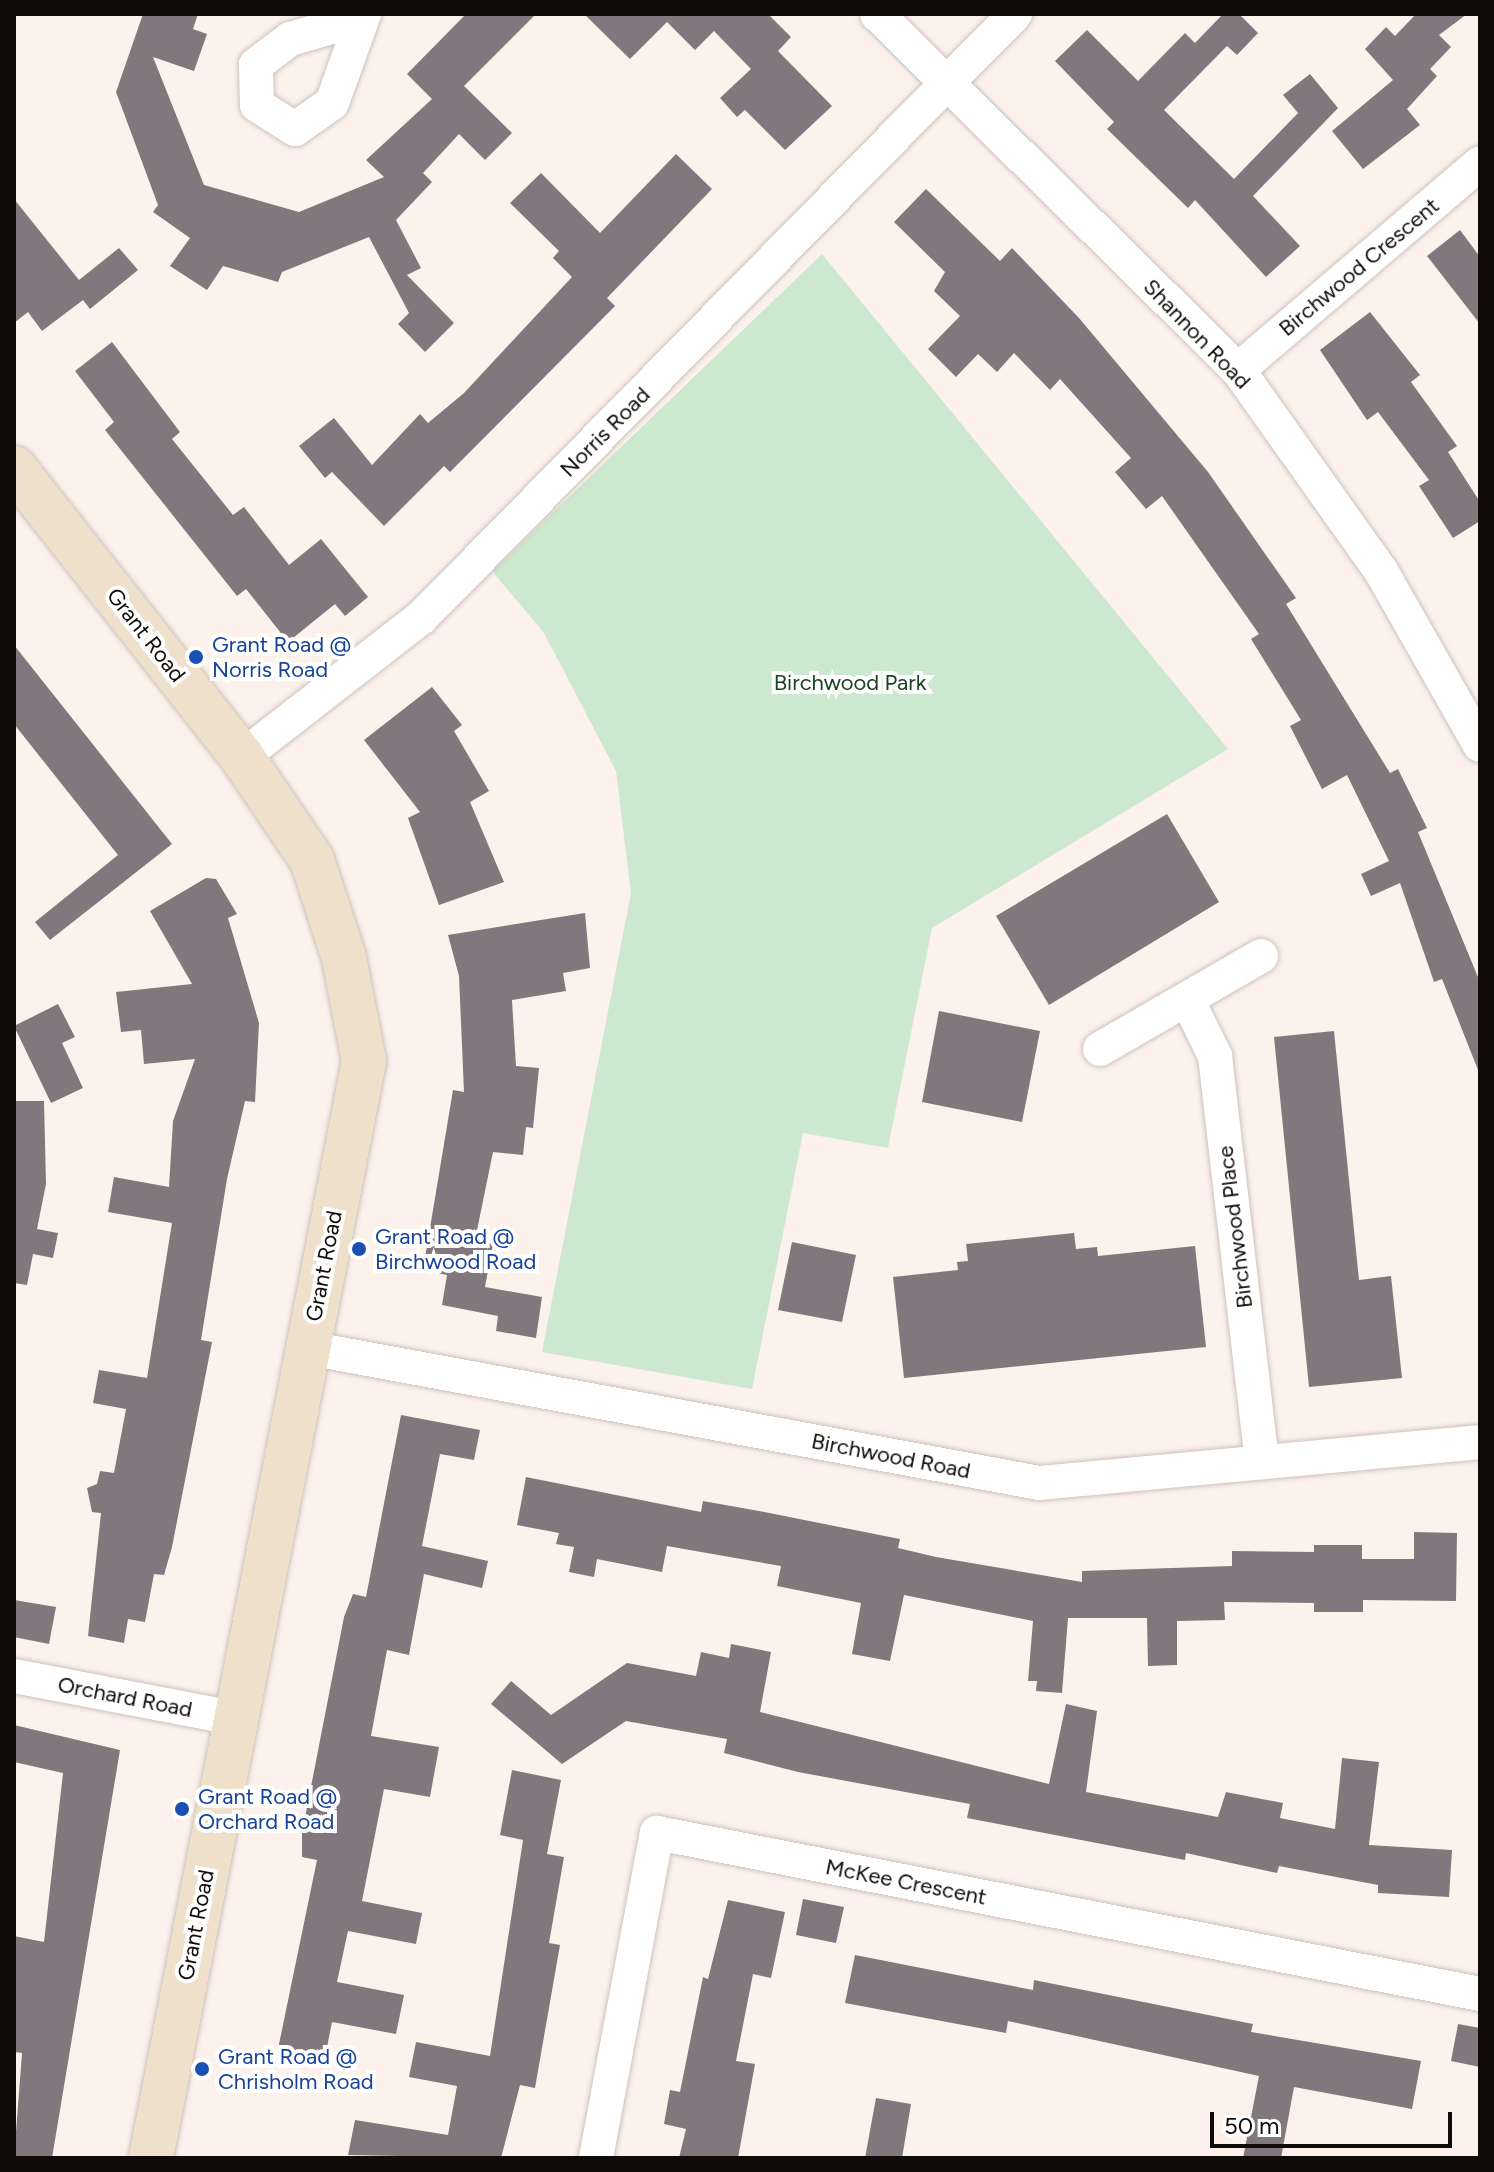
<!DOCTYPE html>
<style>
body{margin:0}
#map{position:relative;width:1494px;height:2172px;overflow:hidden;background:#fcf1eb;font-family:Figtree,sans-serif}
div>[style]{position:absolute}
.green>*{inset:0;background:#cce8ce}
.building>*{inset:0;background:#81787e}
.roads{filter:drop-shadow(0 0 2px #cdc2bd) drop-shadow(0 0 2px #cdc2bd)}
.street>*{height:34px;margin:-17px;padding:0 17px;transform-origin:17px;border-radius:17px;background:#fff}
.secondary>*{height:44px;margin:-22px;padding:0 22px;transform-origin:22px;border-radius:22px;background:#eee0ca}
.dots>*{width:22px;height:22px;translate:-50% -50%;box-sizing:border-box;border:4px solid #fff;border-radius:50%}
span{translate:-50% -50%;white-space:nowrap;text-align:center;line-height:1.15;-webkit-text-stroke:8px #fff;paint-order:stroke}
.street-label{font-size:22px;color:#0f0b09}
.transit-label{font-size:22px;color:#164399}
.left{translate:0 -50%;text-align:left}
.park-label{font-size:22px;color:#17431f}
.frame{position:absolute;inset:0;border:16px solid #0f0b09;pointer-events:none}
.scale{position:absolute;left:1210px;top:2112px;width:242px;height:36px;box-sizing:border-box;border:4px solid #0f0b09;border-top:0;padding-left:10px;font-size:24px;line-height:28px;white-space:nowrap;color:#0f0b09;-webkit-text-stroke:6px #fff;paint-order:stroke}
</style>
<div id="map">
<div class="green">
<div style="clip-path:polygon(822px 254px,1228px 749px,932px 928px,888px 1148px,803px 1133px,752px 1389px,542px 1352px,631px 893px,616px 771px,544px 633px,492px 571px)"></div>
</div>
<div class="building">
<div style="clip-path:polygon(143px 14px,198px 14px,193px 29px,207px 34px,194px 71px,153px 57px,204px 185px,299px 212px,384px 177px,366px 160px,432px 99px,407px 74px,466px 14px,536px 14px,464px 86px,512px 133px,485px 160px,459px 134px,423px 173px,432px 182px,396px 220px,421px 268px,407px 275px,454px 323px,425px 352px,398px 324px,409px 313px,369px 237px,282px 272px,278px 282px,223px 266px,207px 290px,170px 266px,190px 238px,153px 212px,158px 205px,116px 92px)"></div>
<div style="clip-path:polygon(584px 14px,768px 14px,791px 37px,778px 51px,832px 106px,785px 150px,745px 110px,737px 117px,720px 98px,751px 69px,714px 31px,695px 50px,667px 22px,630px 59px)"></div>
<div style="clip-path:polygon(1223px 14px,1239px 14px,1258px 33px,1237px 55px,1227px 46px,1164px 110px,1234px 179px,1298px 113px,1283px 95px,1310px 74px,1338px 108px,1253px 196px,1300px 246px,1266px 277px,1195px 200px,1188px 208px,1107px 129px,1114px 122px,1055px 61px,1087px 30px,1138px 81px,1185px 33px,1195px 43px)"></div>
<div style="clip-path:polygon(1416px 14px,1467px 14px,1439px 35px,1451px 47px,1430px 69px,1437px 76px,1407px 109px,1420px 125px,1363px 169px,1332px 131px,1393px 80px,1365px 49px,1386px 27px,1395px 36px)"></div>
<div style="clip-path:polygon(676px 154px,712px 189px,607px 298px,615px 306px,450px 472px,444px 466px,384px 526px,332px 472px,325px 478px,299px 446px,334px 418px,372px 465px,420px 414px,428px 423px,464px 393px,572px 277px,553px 258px,559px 251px,510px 203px,541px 173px,600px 233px)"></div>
<div style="clip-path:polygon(926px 189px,1000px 261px,1012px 248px,1079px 318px,1208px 472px,1296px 598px,1286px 604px,1390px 773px,1398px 769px,1427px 828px,1418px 832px,1480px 982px,1480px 1075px,1442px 979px,1434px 982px,1400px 883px,1371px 896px,1361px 874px,1389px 861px,1347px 775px,1322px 789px,1290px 726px,1301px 720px,1251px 639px,1259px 634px,1162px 496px,1146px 509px,1115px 472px,1131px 458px,1060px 379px,1050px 390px,1014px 353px,997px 372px,978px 354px,956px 377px,928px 349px,960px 316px,934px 291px,945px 272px,894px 222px)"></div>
<div style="clip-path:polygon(14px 199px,79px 280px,119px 248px,138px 270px,90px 309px,83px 300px,42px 331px,28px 312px,14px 323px)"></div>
<div style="clip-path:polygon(1460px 230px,1480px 257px,1480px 324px,1427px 256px)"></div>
<div style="clip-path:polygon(1370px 312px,1420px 375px,1411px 382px,1457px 446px,1448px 452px,1480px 502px,1480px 521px,1453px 538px,1419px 486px,1429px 480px,1378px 412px,1367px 420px,1320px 350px)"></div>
<div style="clip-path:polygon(112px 342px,180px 432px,172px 439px,233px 515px,244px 507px,289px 565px,321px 539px,368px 597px,345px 616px,335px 604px,288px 642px,246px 589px,237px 596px,105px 430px,114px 422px,75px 371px)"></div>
<div style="clip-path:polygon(14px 645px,172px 844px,50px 940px,35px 922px,118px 855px,14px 724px)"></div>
<div style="clip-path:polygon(432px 687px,462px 725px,454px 731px,489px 791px,470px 802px,504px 882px,439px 905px,408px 818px,420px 812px,364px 740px)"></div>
<div style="clip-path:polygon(1167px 814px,1219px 902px,1049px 1005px,996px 916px)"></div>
<div style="clip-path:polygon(206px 878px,216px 879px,237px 914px,228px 918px,259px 1023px,255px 1102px,245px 1101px,227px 1179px,201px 1340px,212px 1342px,172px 1547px,164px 1575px,154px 1574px,145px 1622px,128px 1619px,124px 1643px,88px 1636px,101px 1513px,92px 1512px,87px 1488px,97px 1484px,100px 1471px,114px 1473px,126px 1409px,93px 1403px,99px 1370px,147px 1378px,172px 1223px,108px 1212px,114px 1177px,169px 1187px,173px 1121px,195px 1059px,144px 1064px,141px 1030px,121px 1032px,116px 992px,192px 984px,150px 911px)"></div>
<div style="clip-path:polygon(585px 913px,590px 968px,563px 973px,566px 991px,512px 1000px,516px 1066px,539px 1068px,533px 1128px,526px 1127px,523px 1155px,493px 1152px,475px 1240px,493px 1244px,485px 1287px,542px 1297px,536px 1338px,496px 1331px,498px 1316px,442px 1305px,447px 1275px,423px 1270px,453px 1090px,464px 1092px,459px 976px,448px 935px)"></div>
<div style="clip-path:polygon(58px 1004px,75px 1037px,62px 1043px,83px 1088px,51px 1103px,14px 1026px)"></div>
<div style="clip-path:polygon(939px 1011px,1040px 1031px,1022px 1122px,922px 1102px)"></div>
<div style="clip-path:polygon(1334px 1031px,1359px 1280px,1391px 1276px,1402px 1378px,1309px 1387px,1274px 1037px)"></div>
<div style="clip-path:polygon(14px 1101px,44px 1101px,46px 1184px,37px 1229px,58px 1233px,53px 1258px,33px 1254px,27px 1285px,14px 1283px)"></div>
<div style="clip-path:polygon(1074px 1233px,1076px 1249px,1097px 1247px,1098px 1256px,1195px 1246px,1206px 1347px,904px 1378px,893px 1277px,958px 1270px,957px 1262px,968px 1261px,966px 1244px)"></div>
<div style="clip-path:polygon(792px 1242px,856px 1255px,842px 1322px,778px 1310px)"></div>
<div style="clip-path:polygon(401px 1415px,480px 1430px,474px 1460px,440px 1454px,422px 1546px,488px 1561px,482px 1588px,424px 1574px,409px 1655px,387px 1650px,371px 1736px,439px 1747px,430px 1797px,384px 1789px,362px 1901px,422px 1913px,416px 1944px,348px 1931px,337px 1982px,404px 1995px,396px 2034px,332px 2022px,324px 2062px,278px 2049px,317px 1860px,302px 1857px,302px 1833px,344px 1617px,353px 1594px,366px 1597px)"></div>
<div style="clip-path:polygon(526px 1477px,701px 1512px,703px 1501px,759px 1511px,900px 1539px,898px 1548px,936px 1557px,1082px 1582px,1082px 1571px,1232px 1566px,1232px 1551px,1314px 1552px,1314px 1545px,1362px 1545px,1362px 1559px,1414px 1559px,1414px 1532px,1457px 1533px,1456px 1601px,1363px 1600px,1363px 1612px,1314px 1612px,1314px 1603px,1224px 1602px,1225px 1620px,1177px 1621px,1177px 1665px,1148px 1666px,1147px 1618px,1068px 1618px,1062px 1693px,1036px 1691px,1037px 1681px,1028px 1681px,1033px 1621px,904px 1595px,890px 1661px,852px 1654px,861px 1603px,777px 1586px,781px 1566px,667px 1546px,662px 1572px,597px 1559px,594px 1577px,569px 1572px,574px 1547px,556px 1544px,559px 1533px,517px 1525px)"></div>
<div style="clip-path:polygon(14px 1600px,56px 1607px,49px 1644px,14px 1637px)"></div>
<div style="clip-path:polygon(731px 1644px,771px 1652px,760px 1712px,1049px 1784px,1066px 1704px,1097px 1711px,1086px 1792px,1218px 1817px,1226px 1792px,1283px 1803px,1280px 1818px,1335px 1829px,1342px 1758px,1379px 1762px,1369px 1845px,1452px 1850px,1449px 1897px,1378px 1893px,1378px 1885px,1279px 1866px,1277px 1873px,1186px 1853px,1185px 1860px,967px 1818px,970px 1804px,798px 1772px,724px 1753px,727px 1739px,626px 1721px,562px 1764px,491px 1704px,511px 1681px,551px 1715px,627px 1663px,696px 1676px,701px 1652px,729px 1658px)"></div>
<div style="clip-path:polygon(14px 1725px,120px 1750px,52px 2158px,14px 2158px,22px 2053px,14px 2052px,14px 1936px,44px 1942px,63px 1773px,14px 1762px)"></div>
<div style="clip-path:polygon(512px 1770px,561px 1780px,547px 1854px,564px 1857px,549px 1943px,560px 1945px,535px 2088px,520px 2085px,501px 2158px,348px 2155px,355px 2120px,448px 2135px,457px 2086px,409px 2077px,416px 2042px,490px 2056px,523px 1840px,500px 1835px)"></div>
<div style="clip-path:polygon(803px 1899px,844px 1907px,836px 1943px,796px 1935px)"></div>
<div style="clip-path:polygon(728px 1900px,785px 1912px,771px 1978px,753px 1974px,736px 2061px,755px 2064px,738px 2158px,679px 2158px,686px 2129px,664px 2124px,670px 2090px,680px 2092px,703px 1977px,708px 1979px)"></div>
<div style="clip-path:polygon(855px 1955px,1033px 1990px,1034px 1980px,1253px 2024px,1251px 2032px,1421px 2061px,1412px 2109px,1294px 2087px,1281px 2158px,1243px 2158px,1259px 2076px,1008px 2021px,1006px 2033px,845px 2003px)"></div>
<div style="clip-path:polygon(1458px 2024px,1480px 2028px,1480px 2067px,1451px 2061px)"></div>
<div style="clip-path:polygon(876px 2098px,911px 2104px,902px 2158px,865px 2158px)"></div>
</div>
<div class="roads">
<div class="street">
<div style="left:877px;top:14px;width:507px;rotate:44.6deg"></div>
<div style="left:1238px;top:370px;width:247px;rotate:54.6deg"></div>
<div style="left:1381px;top:571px;width:200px;rotate:60.4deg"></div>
<div style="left:359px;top:19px;width:72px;rotate:163.8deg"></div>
<div style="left:290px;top:39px;width:43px;rotate:142.6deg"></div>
<div style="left:256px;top:65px;width:40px;rotate:88.6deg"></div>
<div style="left:257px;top:105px;width:45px;rotate:32.3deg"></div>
<div style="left:295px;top:129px;width:45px;rotate:-35.1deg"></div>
<div style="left:332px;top:103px;width:95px;rotate:-70.2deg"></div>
<div style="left:1238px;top:370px;width:318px;rotate:-40.5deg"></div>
<div style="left:242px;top:757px;width:228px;rotate:-37.9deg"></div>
<div style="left:422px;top:617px;width:846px;rotate:-45.48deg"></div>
<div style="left:1187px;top:999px;width:64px;rotate:63.8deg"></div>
<div style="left:1215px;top:1056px;width:409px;rotate:83.4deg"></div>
<div style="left:1100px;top:1049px;width:186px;rotate:-30deg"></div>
<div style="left:308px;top:1348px;width:743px;rotate:10.46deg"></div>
<div style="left:1039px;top:1483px;width:443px;rotate:-5.3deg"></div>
<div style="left:14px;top:1676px;width:225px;rotate:10.8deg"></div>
<div style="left:596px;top:2158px;width:331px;rotate:-79.4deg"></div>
<div style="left:657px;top:1833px;width:839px;rotate:11.07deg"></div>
</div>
<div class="secondary">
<div style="left:14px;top:468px;width:368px;rotate:51.7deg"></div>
<div style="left:242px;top:757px;width:125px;rotate:55.8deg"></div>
<div style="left:312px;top:860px;width:103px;rotate:71.9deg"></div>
<div style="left:344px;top:958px;width:105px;rotate:79deg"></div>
<div style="left:364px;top:1061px;width:1117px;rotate:100.99deg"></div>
</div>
</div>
<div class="dots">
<div style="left:196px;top:657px;background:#1a4fb4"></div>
<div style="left:359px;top:1249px;background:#1a4fb4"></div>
<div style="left:182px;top:1809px;background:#1a4fb4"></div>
<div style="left:202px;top:2069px;background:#1a4fb4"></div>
</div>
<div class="street-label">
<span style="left:1359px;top:267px;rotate:-40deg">Birchwood Crescent</span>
<span style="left:1197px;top:334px;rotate:46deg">Shannon Road</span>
<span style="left:605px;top:432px;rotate:-45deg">Norris Road</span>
<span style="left:146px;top:635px;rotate:52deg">Grant Road</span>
<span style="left:1235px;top:1227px;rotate:-97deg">Birchwood Place</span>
<span style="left:324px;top:1266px;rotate:-79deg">Grant Road</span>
<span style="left:891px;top:1456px;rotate:11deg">Birchwood Road</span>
<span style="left:125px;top:1697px;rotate:11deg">Orchard Road</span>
<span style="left:906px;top:1882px;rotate:11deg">McKee Crescent</span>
<span style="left:196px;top:1925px;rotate:-79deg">Grant Road</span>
</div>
<div class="transit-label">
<span class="left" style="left:212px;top:657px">Grant Road @<br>Norris Road</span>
<span class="left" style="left:375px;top:1249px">Grant Road @<br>Birchwood Road</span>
<span class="left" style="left:198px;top:1809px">Grant Road @<br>Orchard Road</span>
<span class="left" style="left:218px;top:2069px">Grant Road @<br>Chrisholm Road</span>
</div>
<div class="park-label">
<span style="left:850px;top:683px">Birchwood Park</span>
</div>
<div class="frame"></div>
<div class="scale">50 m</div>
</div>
